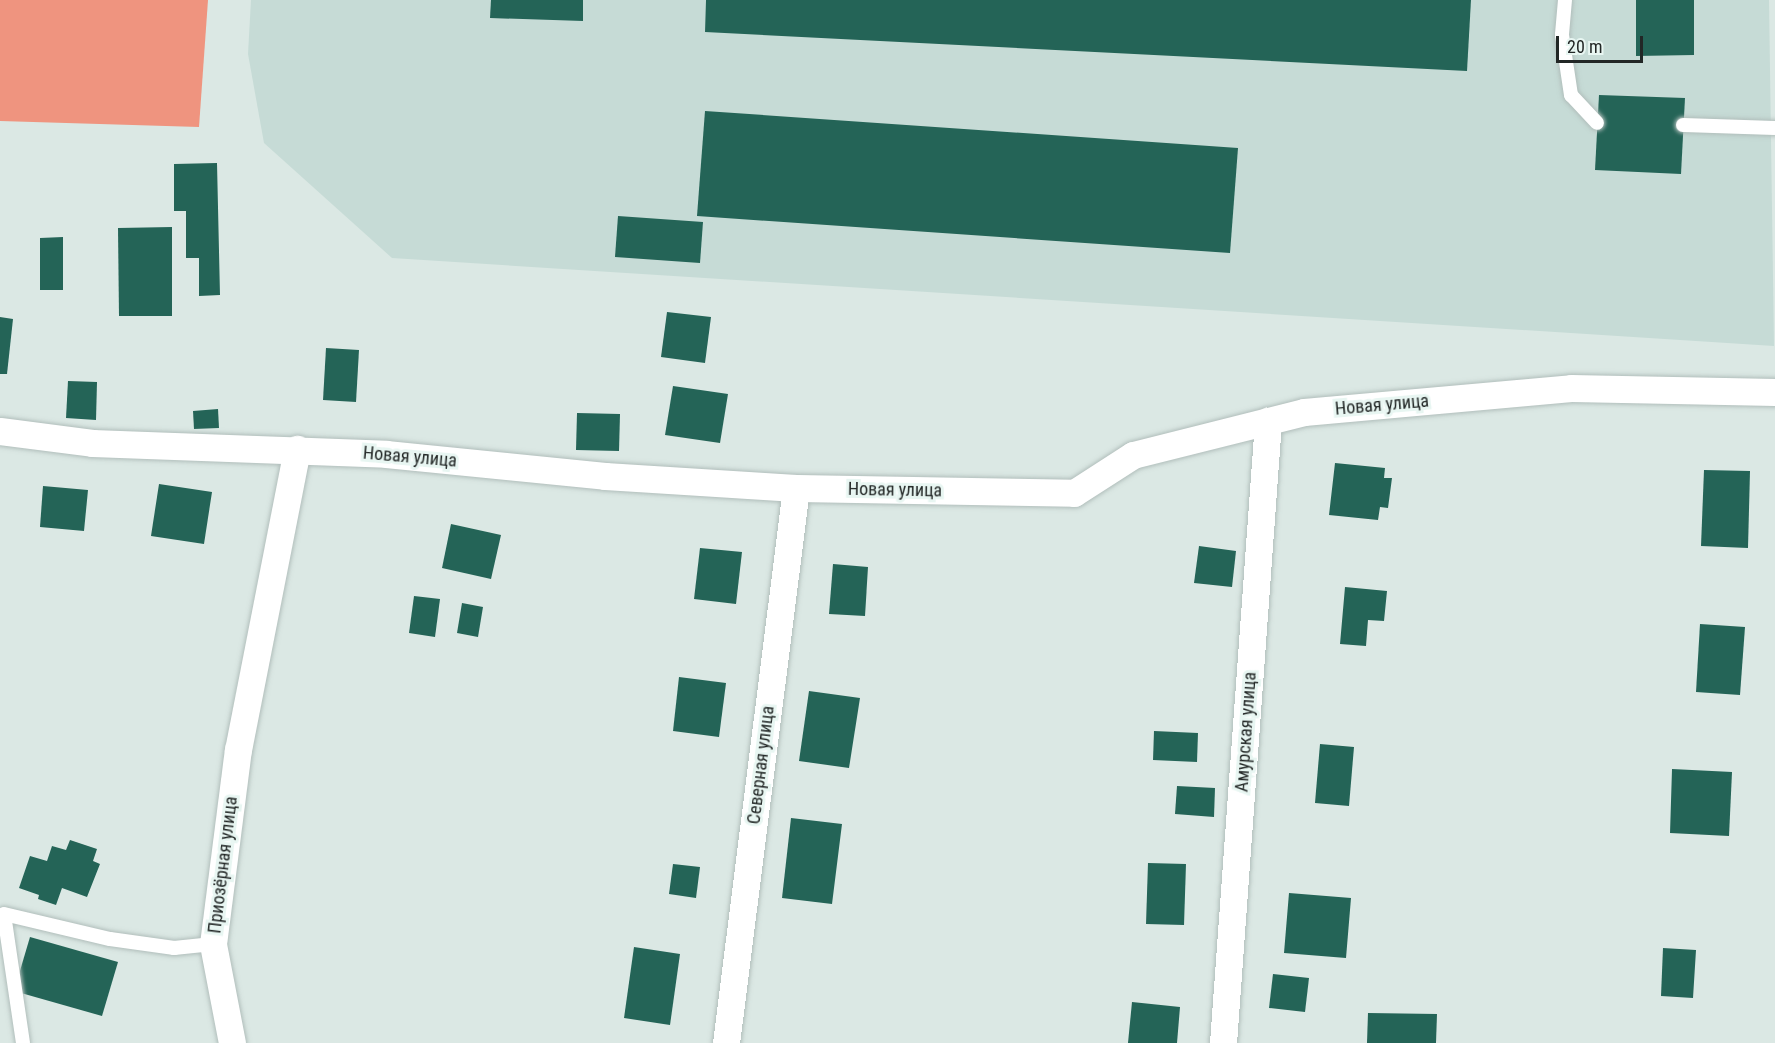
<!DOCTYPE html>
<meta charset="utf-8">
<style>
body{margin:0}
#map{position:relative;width:1775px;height:1043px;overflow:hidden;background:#dbe8e4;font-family:"Roboto Condensed",sans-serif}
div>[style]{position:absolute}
.built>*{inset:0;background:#c6dbd6}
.forest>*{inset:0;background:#ef947f}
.building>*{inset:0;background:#246457}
.roads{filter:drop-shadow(0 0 2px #b1bebb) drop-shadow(0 0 2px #b1bebb)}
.lane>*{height:14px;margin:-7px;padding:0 7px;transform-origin:7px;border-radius:7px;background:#fff}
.street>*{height:27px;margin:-13.5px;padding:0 13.5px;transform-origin:13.5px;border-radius:13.5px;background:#fff}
span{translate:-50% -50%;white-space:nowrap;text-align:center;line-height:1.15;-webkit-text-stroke:6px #e8f6f2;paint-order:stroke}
.street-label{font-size:18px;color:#222726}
.scale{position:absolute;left:1556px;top:36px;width:87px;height:27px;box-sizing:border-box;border:3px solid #222726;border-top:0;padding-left:8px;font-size:18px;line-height:21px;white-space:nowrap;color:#222726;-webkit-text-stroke:4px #e8f6f2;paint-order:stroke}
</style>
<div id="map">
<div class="built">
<div style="clip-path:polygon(251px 0,1769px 0,1774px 346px,392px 258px,264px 143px,248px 54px)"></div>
</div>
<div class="forest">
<div style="clip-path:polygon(0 0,208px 0,199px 127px,0 121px)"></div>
</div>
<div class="building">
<div style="clip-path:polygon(491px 0,583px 0,583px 21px,490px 18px)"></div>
<div style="clip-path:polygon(706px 0,1471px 0,1467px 71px,705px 32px)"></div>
<div style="clip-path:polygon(1636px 0,1694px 0,1694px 55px,1636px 56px)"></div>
<div style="clip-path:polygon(1599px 95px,1685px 98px,1681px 174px,1595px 170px)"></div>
<div style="clip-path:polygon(705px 111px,1238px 148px,1230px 253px,697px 216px)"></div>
<div style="clip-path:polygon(217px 163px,220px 295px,199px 296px,199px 258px,186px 258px,186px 211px,174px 211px,174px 164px)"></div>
<div style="clip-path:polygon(618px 216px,703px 222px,700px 263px,615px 257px)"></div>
<div style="clip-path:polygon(172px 227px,172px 316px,119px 316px,118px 228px)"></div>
<div style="clip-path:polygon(63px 237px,63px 290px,40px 290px,40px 238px)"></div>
<div style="clip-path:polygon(667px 312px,711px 317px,705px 363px,661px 357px)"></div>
<div style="clip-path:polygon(0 317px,13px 319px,7px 374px,0 374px)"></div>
<div style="clip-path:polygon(326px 348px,359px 350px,356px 402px,323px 400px)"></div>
<div style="clip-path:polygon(68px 381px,97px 382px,96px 420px,66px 418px)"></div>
<div style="clip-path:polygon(673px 386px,728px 394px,720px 443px,665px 435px)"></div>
<div style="clip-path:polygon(218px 409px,219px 428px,194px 429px,193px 411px)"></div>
<div style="clip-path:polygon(577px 413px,620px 414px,619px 451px,576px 450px)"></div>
<div style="clip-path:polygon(1335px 463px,1385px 468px,1384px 478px,1392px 478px,1388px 508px,1380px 507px,1378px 520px,1329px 515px)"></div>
<div style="clip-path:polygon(1704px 470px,1750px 471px,1748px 548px,1701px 546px)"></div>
<div style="clip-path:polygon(159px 484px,212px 492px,204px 544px,151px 536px)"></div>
<div style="clip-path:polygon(43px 486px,88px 490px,84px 531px,40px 527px)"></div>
<div style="clip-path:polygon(451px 524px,501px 535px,491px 579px,442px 568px)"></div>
<div style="clip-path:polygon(1199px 546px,1236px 551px,1232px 587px,1194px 583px)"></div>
<div style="clip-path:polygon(700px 548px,742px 552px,736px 604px,694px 599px)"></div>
<div style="clip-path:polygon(833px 564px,868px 567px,865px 616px,829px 614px)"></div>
<div style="clip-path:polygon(1345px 587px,1387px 591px,1384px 621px,1368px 620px,1366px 646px,1340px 644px)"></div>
<div style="clip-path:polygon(414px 596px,440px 599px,435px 637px,409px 633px)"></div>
<div style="clip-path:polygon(462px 603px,483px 607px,478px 637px,457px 633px)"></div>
<div style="clip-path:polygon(1700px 624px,1745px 627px,1740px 695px,1696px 692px)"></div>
<div style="clip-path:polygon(679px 677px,726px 683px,719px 737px,673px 731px)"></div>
<div style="clip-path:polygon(809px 691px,860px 698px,849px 768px,799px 761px)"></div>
<div style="clip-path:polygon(1154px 731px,1198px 733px,1197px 762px,1153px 760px)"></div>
<div style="clip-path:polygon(1320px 744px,1354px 747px,1349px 806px,1315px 803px)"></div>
<div style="clip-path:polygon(1672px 769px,1732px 772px,1729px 836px,1670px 833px)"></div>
<div style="clip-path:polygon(1177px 786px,1215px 788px,1214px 817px,1175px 814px)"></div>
<div style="clip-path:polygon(791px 818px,842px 824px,832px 904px,782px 898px)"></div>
<div style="clip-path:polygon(70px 840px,97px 849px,93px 861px,100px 864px,87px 897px,62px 888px,56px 905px,38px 899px,39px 895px,19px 888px,30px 856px,47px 861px,52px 846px,66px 850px)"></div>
<div style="clip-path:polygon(1148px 863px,1186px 864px,1184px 925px,1146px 924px)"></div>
<div style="clip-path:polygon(673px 864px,700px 867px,696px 898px,669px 894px)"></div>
<div style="clip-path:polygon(1289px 893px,1351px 898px,1346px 958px,1284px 953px)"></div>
<div style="clip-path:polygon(30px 937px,118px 962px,102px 1016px,14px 991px)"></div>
<div style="clip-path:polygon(634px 947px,680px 954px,670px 1025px,624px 1018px)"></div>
<div style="clip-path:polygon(1663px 948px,1696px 950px,1693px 998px,1661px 996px)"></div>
<div style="clip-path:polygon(1273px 974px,1309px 978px,1305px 1012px,1269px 1008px)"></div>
<div style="clip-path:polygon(1132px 1002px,1180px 1007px,1177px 1043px,1128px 1043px)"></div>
<div style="clip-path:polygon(1368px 1013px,1437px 1014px,1436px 1043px,1367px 1043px)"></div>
</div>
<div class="roads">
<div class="lane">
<div style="left:1565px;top:0;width:35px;rotate:95deg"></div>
<div style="left:1562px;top:35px;width:61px;rotate:81.5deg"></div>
<div style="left:1571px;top:95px;width:38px;rotate:47deg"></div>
<div style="left:1683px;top:125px;width:92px;rotate:1.9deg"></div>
<div style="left:23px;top:1043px;width:130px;rotate:-98.4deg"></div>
<div style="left:4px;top:914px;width:109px;rotate:13.3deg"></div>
<div style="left:110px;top:939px;width:65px;rotate:8deg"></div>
<div style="left:174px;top:948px;width:39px;rotate:-6deg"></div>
</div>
<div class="street">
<div style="left:0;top:431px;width:93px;rotate:7.4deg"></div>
<div style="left:92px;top:443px;width:294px;rotate:2.1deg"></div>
<div style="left:386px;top:454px;width:220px;rotate:5.7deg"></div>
<div style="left:605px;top:476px;width:191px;rotate:3.6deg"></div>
<div style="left:796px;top:488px;width:278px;rotate:1deg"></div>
<div style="left:1074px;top:493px;width:70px;rotate:-32.8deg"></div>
<div style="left:1133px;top:455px;width:176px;rotate:-14.1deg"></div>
<div style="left:1304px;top:412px;width:268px;rotate:-5.1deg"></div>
<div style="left:1571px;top:388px;width:204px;rotate:1.1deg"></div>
<div style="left:232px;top:1043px;width:101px;rotate:-100.9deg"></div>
<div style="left:213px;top:944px;width:196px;rotate:-82.7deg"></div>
<div style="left:238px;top:750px;width:307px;rotate:-78.9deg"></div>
<div style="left:726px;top:1043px;width:559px;rotate:-82.81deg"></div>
<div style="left:1223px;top:1043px;width:624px;rotate:-85.86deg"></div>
</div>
</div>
<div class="street-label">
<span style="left:1382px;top:405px;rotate:-5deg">Новая улица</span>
<span style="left:410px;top:457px;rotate:5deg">Новая улица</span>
<span style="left:895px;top:490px;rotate:1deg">Новая улица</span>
<span style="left:1246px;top:732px;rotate:-86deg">Амурская улица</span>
<span style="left:761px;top:765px;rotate:-83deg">Северная улица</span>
<span style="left:223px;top:865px;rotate:-83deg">Приозёрная улица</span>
</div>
<div class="scale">20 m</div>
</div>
